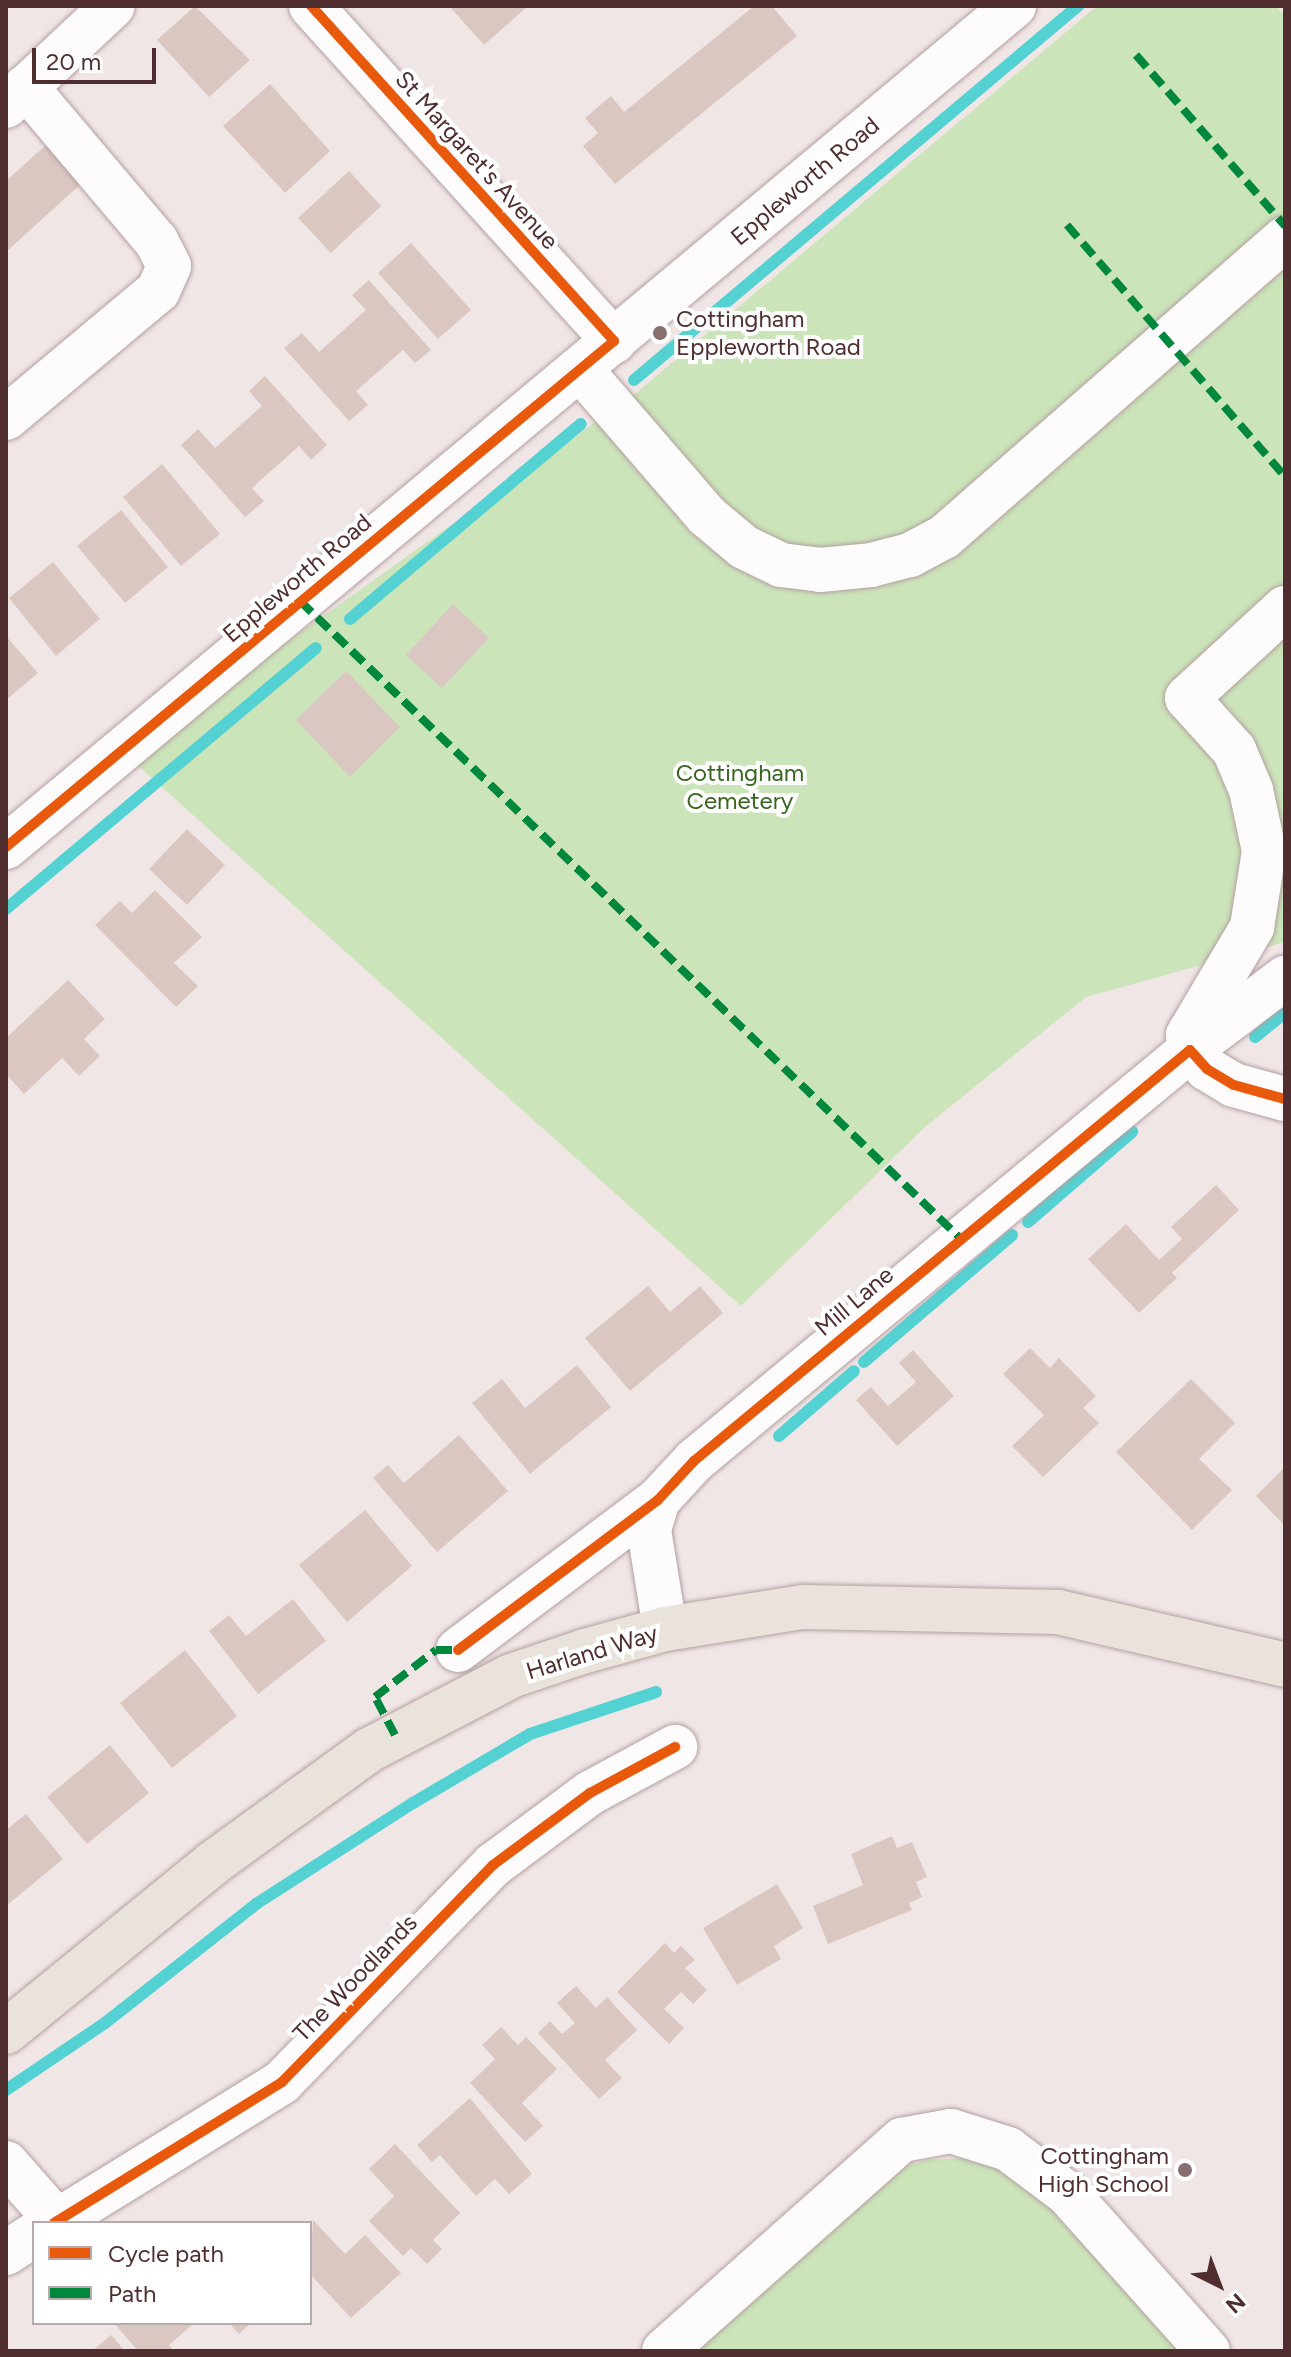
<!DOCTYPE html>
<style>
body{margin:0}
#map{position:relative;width:1291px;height:2357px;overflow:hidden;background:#f1e6e6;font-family:Figtree,sans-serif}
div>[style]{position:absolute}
.green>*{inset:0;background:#cbe4b9}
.stream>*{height:12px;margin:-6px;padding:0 6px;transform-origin:6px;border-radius:6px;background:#53d1d3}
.building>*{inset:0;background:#dbc7c2}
.roads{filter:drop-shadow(0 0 2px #b4a0a1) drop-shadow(0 0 2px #b4a0a1)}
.minor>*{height:44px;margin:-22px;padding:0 22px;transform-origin:22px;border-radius:22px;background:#fdfbfb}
.major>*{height:44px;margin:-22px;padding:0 22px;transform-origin:22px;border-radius:22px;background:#e9e3db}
.quiet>*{height:8px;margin-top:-4px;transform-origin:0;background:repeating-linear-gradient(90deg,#00873e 0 16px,transparent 0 24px)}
.cycleway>*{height:10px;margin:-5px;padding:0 5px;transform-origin:5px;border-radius:5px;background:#e8590c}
.dots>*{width:22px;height:22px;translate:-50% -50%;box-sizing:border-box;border:4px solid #fff;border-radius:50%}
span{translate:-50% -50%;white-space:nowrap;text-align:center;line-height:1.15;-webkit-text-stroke:8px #fff;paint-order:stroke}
.street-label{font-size:24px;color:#502d2f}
.poi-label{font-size:24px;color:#502d2f}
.left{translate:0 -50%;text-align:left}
.right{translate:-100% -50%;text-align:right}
.park-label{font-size:24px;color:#37651f}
.frame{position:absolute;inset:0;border:8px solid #502d2f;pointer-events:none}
.legend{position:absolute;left:32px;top:2221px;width:280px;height:104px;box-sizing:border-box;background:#fff;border:2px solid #b9abac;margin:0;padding:10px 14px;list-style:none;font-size:24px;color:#502d2f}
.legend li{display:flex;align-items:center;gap:16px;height:40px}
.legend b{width:40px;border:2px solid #b9abac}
.north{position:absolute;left:1179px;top:2245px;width:80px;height:80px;-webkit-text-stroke:6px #fff;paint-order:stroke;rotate:138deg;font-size:22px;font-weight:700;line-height:32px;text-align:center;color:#502d2f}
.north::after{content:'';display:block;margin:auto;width:28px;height:36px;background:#502d2f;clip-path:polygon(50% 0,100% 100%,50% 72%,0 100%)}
.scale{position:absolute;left:32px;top:48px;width:124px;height:36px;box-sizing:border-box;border:4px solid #502d2f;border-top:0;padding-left:10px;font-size:24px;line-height:28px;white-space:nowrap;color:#502d2f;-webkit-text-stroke:6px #fff;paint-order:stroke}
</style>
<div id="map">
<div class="green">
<div style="clip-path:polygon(1097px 6px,1276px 6px,1285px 16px,1285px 942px,1086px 997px,925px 1127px,741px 1306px,127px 756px,636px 393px)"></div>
<div style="clip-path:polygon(969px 2158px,1017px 2170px,1194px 2351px,687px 2351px,890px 2170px,927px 2160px)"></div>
</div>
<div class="stream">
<div style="left:634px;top:380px;width:581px;rotate:-40.11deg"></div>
<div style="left:350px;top:619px;width:302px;rotate:-40.2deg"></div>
<div style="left:6px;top:909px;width:405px;rotate:-40.1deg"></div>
<div style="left:1255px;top:1037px;width:38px;rotate:-39deg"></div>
<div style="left:1028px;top:1222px;width:138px;rotate:-40.9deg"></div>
<div style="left:864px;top:1362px;width:195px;rotate:-40.6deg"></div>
<div style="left:779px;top:1436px;width:99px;rotate:-40.9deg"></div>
<div style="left:6px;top:2090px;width:120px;rotate:-34.1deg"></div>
<div style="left:105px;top:2023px;width:192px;rotate:-38.2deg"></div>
<div style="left:256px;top:1904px;width:187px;rotate:-32.8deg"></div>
<div style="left:413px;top:1803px;width:136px;rotate:-30.5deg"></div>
<div style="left:530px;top:1734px;width:133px;rotate:-18.4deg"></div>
</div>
<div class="building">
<div style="clip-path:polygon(195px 6px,250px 60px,209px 97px,157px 40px)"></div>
<div style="clip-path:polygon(449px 6px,528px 6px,484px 45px)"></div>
<div style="clip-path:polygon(754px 6px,772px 6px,797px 36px,615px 184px,583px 146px,598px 133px,585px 118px,611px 96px,624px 112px)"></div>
<div style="clip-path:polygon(270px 84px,330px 151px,285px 193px,223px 126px)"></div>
<div style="clip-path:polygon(58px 134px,93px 173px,6px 252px,6px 181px)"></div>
<div style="clip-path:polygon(349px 171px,381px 206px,331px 253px,298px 218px)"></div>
<div style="clip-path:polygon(411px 243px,471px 310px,438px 339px,378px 273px)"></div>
<div style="clip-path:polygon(369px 280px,431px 350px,415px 363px,403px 350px,356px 391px,368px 405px,349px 421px,284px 348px,302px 333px,319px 352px,366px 310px,352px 295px)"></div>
<div style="clip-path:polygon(265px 376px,327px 445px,311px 460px,299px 446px,252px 488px,264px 501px,245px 517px,181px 445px,198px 429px,215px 448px,262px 406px,249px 391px)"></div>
<div style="clip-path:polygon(162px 464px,220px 534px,181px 566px,123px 497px)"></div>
<div style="clip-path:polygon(121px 510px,168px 567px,125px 603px,77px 546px)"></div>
<div style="clip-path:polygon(53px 562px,100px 619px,56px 656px,9px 598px)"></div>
<div style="clip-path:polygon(453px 604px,489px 638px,442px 688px,406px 655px)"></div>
<div style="clip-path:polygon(6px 636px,38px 673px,6px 700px)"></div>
<div style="clip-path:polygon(346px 671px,400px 727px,350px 777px,296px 720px)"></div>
<div style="clip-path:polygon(187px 829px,225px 865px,187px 905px,149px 869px)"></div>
<div style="clip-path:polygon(155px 890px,202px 937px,174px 963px,198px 986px,176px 1007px,95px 925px,120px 901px,132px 913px)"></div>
<div style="clip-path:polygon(68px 980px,105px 1019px,84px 1039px,100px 1056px,79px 1076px,62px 1058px,24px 1094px,6px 1074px,6px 1038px)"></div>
<div style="clip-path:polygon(1216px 1185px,1239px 1210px,1172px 1273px,1177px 1278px,1139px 1313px,1088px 1259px,1126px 1224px,1159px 1260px,1182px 1239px,1171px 1227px)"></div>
<div style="clip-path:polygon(648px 1286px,670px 1312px,700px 1286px,723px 1313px,630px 1391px,585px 1338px)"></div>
<div style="clip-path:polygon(1030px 1348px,1050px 1368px,1059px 1358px,1096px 1396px,1083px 1408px,1099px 1423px,1043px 1477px,1012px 1446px,1044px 1415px,1003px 1374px)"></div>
<div style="clip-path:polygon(913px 1350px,954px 1396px,897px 1446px,856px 1400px,871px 1387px,888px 1406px,916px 1382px,899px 1363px)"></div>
<div style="clip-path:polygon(577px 1365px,611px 1407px,530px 1474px,472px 1403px,502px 1379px,525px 1408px)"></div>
<div style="clip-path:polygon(1191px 1379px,1235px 1423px,1199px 1459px,1232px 1490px,1192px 1530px,1116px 1452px)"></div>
<div style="clip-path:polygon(459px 1435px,508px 1491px,437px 1552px,373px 1478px,388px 1465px,404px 1483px)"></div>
<div style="clip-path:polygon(1285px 1467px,1285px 1526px,1256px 1496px)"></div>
<div style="clip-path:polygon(365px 1510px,412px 1566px,347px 1622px,299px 1565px)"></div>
<div style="clip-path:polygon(293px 1599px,326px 1641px,258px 1694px,209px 1631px,229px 1615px,246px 1636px)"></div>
<div style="clip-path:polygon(185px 1650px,237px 1716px,172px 1768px,120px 1703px)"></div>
<div style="clip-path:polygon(110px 1745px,149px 1793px,87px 1844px,47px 1797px)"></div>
<div style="clip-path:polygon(26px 1814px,63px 1859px,6px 1906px,6px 1830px)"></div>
<div style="clip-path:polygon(892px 1836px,897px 1848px,912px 1842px,927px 1877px,916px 1882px,922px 1897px,909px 1903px,912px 1910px,828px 1944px,813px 1906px,863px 1885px,851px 1854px)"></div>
<div style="clip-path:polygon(777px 1884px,803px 1928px,774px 1946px,781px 1959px,737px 1985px,703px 1928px)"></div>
<div style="clip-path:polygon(665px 1943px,674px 1953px,681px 1946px,695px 1960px,685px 1968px,707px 1990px,693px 2004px,681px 1992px,664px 2009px,684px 2028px,669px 2044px,617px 1992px)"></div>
<div style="clip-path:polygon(576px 1986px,596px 2008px,607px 1997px,637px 2030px,605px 2060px,622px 2078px,599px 2099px,538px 2033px,550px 2021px,562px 2034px,575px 2023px,557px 2003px)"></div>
<div style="clip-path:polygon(501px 2027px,518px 2045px,526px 2037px,557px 2069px,522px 2103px,543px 2126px,525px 2142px,470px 2083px,495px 2059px,482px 2045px)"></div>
<div style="clip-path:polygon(470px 2098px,532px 2174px,509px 2194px,495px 2179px,476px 2196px,440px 2155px,432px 2162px,417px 2145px)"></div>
<div style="clip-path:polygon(395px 2144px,460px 2213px,433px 2240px,442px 2249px,427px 2264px,411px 2248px,403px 2256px,369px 2221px,394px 2196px,369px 2169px)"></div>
<div style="clip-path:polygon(313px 2220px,345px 2254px,365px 2235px,401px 2273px,351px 2318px,310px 2274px)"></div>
<div style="clip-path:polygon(114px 2323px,194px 2323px,169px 2345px,174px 2351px,138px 2351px)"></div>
<div style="clip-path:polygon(229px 2323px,251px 2323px,239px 2334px)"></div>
<div style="clip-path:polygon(111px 2335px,125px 2351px,92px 2351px)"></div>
</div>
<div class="roads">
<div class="minor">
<div style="left:311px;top:6px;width:452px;rotate:47.9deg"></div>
<div style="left:6px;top:106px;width:146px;rotate:-43.1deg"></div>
<div style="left:580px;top:369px;width:194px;rotate:49.2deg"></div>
<div style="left:707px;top:516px;width:48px;rotate:40deg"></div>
<div style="left:744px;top:547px;width:41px;rotate:25.9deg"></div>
<div style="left:781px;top:565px;width:39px;rotate:7deg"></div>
<div style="left:820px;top:570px;width:51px;rotate:-5.6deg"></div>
<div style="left:871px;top:565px;width:40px;rotate:-14.4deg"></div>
<div style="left:910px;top:555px;width:38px;rotate:-28deg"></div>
<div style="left:944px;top:537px;width:453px;rotate:-41.2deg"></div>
<div style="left:6px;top:418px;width:198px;rotate:-39.9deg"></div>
<div style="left:158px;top:291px;width:27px;rotate:-66deg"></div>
<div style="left:169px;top:266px;width:28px;rotate:-117deg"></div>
<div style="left:156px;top:241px;width:202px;rotate:-130.2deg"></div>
<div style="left:6px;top:847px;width:1313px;rotate:-39.84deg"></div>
<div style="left:1191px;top:1049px;width:118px;rotate:-37.1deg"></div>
<div style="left:1190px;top:1050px;width:15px;rotate:-98deg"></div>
<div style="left:1188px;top:1035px;width:126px;rotate:-59.3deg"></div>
<div style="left:1252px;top:927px;width:77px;rotate:-81deg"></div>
<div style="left:1264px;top:851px;width:62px;rotate:-102deg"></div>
<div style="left:1251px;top:790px;width:43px;rotate:-113deg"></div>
<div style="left:1234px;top:750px;width:70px;rotate:-132.1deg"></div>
<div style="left:1187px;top:698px;width:133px;rotate:-42.6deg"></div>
<div style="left:658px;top:1500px;width:31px;rotate:107deg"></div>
<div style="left:649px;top:1530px;width:100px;rotate:80.8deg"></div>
<div style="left:458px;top:1650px;width:250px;rotate:-36.9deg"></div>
<div style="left:658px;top:1500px;width:53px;rotate:-47.3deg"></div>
<div style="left:694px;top:1461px;width:644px;rotate:-39.65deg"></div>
<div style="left:1190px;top:1050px;width:25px;rotate:48deg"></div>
<div style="left:1207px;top:1069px;width:31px;rotate:31deg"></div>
<div style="left:1234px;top:1085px;width:53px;rotate:15.4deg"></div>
<div style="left:6px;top:2163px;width:77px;rotate:48.7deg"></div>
<div style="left:54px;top:2223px;width:268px;rotate:-31.7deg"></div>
<div style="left:282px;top:2082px;width:303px;rotate:-45.8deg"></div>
<div style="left:493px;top:1865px;width:121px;rotate:-36.6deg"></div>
<div style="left:590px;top:1793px;width:97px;rotate:-28.4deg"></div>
<div style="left:6px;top:2253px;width:33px;rotate:-33deg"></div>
<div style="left:664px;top:2351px;width:318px;rotate:-41.6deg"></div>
<div style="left:902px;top:2140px;width:50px;rotate:-10.4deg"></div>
<div style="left:951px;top:2131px;width:60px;rotate:17.5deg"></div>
<div style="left:1008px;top:2149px;width:75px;rotate:36.9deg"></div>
<div style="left:1068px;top:2194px;width:210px;rotate:48.3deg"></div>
</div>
<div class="major">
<div style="left:6px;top:2032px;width:267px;rotate:-39.2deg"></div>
<div style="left:213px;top:1863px;width:193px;rotate:-35.9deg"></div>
<div style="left:369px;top:1750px;width:160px;rotate:-27.5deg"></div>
<div style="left:511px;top:1676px;width:78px;rotate:-18.7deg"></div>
<div style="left:585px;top:1651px;width:83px;rotate:-15.4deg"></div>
<div style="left:665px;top:1629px;width:140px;rotate:-9.1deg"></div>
<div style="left:803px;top:1607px;width:255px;rotate:1.1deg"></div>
<div style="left:1058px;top:1612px;width:233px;rotate:13.1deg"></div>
</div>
</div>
<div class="quiet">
<div style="left:1136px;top:55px;width:227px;rotate:48.9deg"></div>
<div style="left:1067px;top:225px;width:333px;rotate:49.1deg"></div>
<div style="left:300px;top:601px;width:917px;rotate:43.98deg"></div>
<div style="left:395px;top:1735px;width:43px;rotate:-117.8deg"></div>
<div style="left:375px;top:1697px;width:77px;rotate:-37.6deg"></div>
<div style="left:436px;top:1650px;width:22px"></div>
</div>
<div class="cycleway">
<div style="left:6px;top:847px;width:791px;rotate:-39.77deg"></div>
<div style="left:614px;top:341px;width:452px;rotate:-132.1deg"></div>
<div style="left:458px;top:1650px;width:250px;rotate:-36.9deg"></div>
<div style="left:658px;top:1500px;width:53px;rotate:-47.3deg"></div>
<div style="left:694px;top:1461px;width:644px;rotate:-39.65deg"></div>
<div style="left:1190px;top:1050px;width:25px;rotate:48deg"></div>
<div style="left:1207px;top:1069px;width:31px;rotate:31deg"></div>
<div style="left:1234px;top:1085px;width:53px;rotate:15.4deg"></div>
<div style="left:54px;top:2223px;width:268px;rotate:-31.7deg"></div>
<div style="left:282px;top:2082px;width:303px;rotate:-45.8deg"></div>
<div style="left:493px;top:1865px;width:121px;rotate:-36.6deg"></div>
<div style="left:590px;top:1793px;width:97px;rotate:-28.4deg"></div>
</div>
<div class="dots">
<div style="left:660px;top:333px;background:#886e6f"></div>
<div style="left:1185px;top:2170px;background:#886e6f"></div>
</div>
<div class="street-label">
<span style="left:477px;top:160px;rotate:48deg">St Margaret's Avenue</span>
<span style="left:805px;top:181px;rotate:-40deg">Eppleworth Road</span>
<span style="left:297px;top:578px;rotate:-40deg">Eppleworth Road</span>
<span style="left:854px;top:1301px;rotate:-40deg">Mill Lane</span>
<span style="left:592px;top:1652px;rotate:-17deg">Harland Way</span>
<span style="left:355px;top:1978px;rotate:-46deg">The Woodlands</span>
</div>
<div class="poi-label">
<span class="left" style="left:676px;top:333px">Cottingham<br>Eppleworth Road</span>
<span class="right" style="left:1169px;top:2170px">Cottingham<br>High School</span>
</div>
<div class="park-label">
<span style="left:740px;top:787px">Cottingham<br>Cemetery</span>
</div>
<div class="frame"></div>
<ul class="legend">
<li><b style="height:10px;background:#e8590c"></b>Cycle path</li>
<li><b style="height:10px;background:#00873e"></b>Path</li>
</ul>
<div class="north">N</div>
<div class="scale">20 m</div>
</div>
